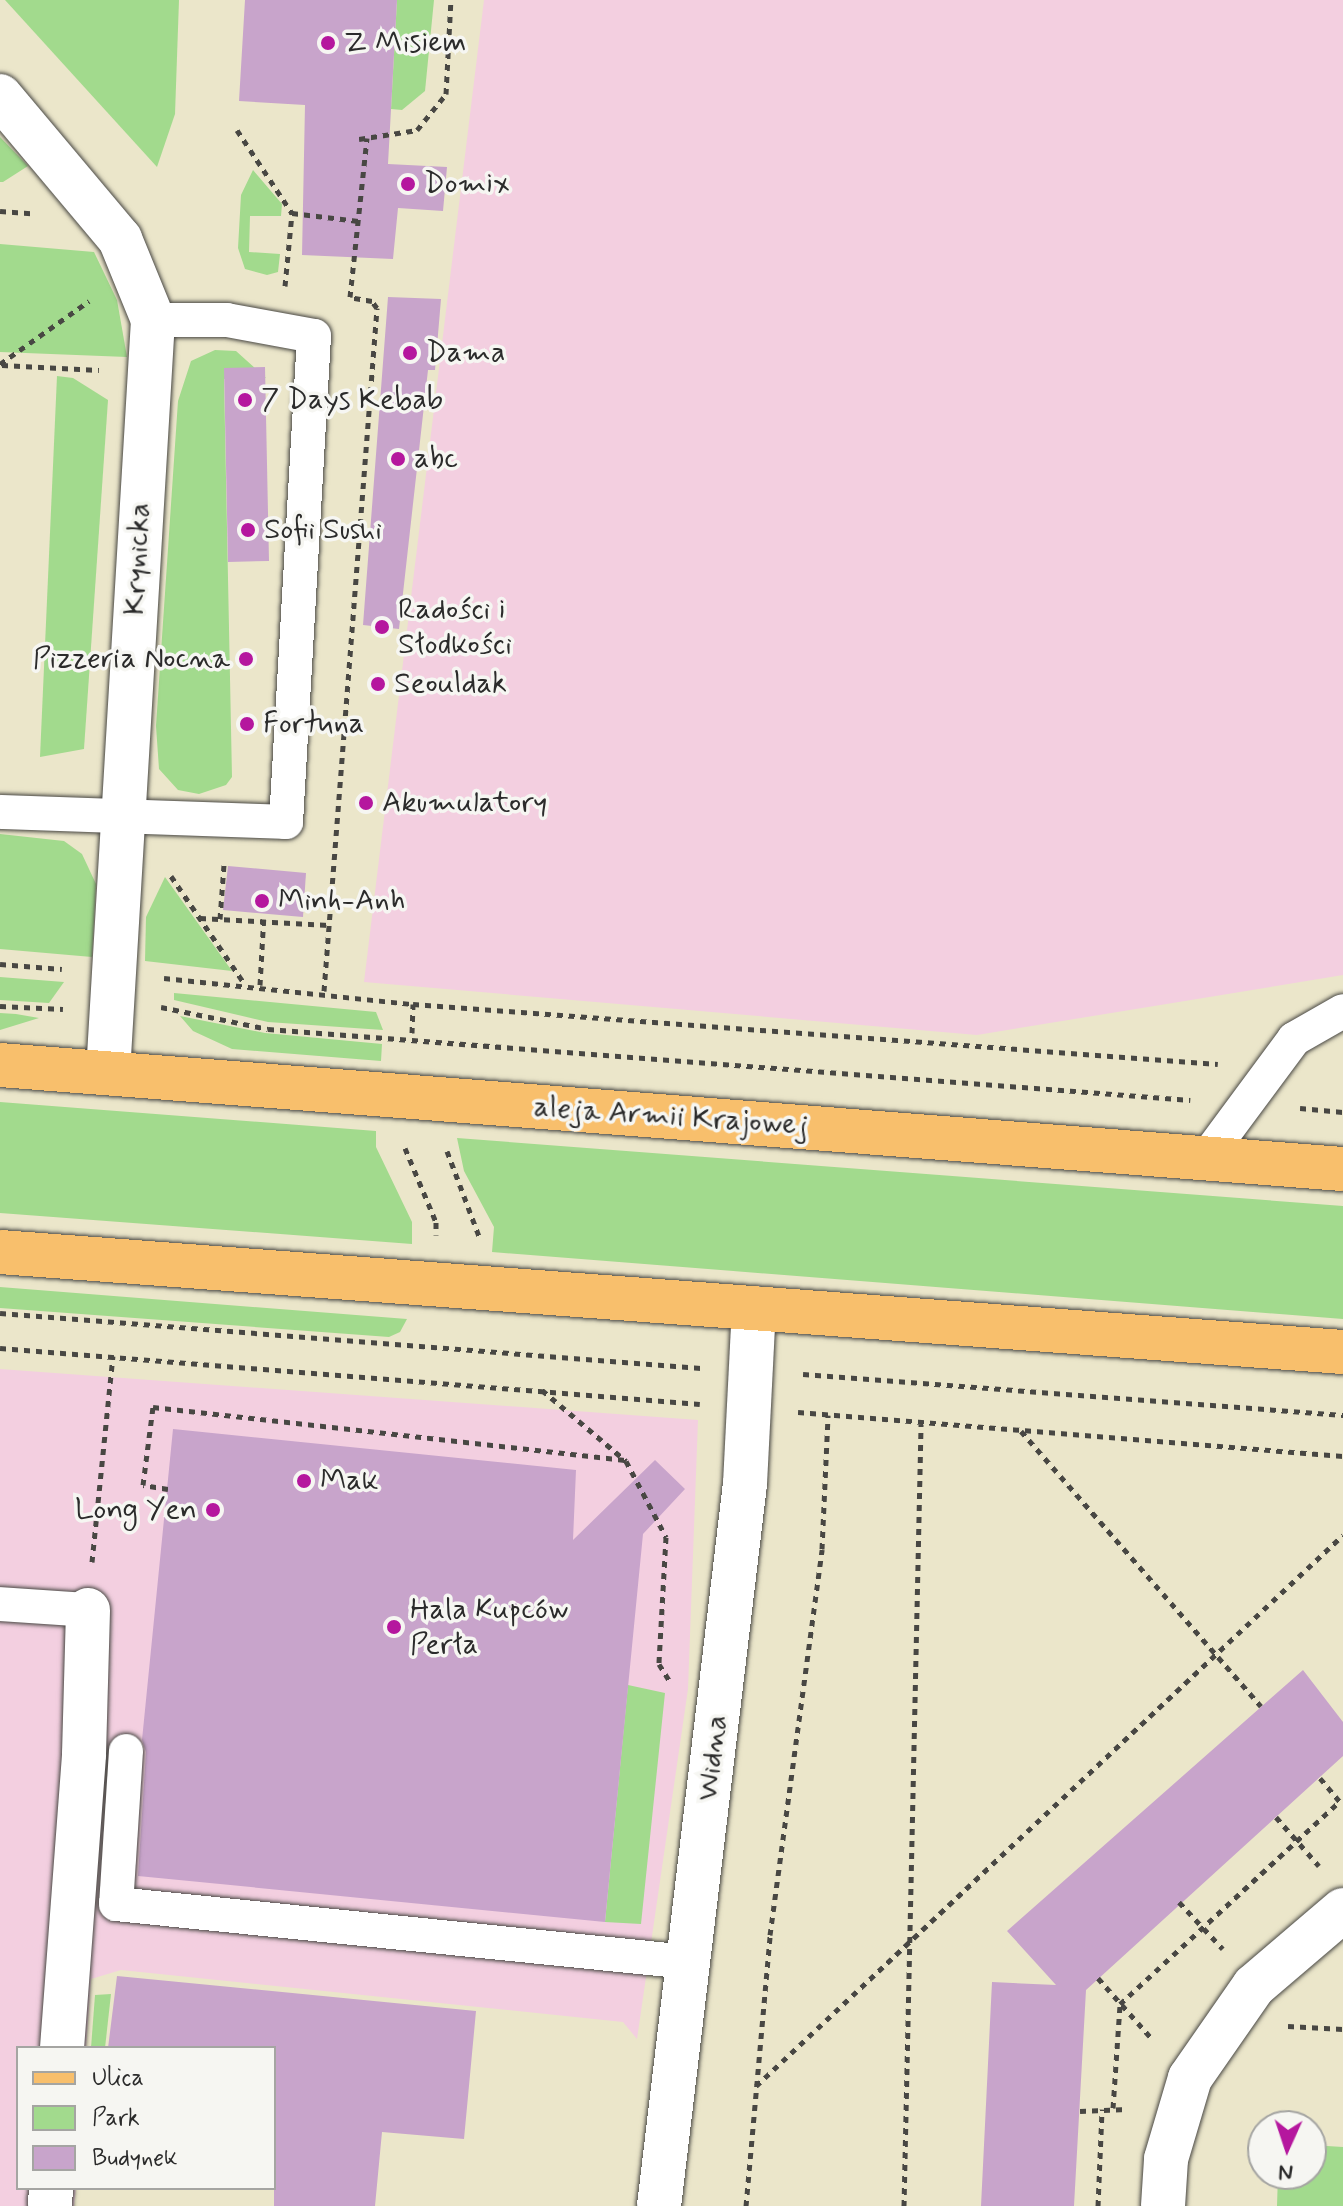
<!DOCTYPE html>
<meta charset="utf-8">
<style>
body{margin:0}
#map{position:relative;width:1343px;height:2206px;overflow:hidden;background:#ebe6ca;font-family:Mynerve,sans-serif}
div>[style]{position:absolute}
.built>*{inset:0;background:#f3cfe0}
.green>*{inset:0;background:#a2da8d}
.building>*{inset:0;background:#c8a4cb}
.path>*{height:5px;margin-top:-2.5px;transform-origin:0;background:repeating-linear-gradient(90deg,#484743 0 6px,transparent 0 12px)}
.roads{filter:drop-shadow(0 0 2px #484743) drop-shadow(0 0 2px #484743)}
.lane>*{height:34px;margin:-17px;padding:0 17px;transform-origin:17px;border-radius:17px;background:#fff}
.street>*{height:44px;margin:-22px;padding:0 22px;transform-origin:22px;border-radius:22px;background:#fff}
.primary>*{height:44px;margin:-22px;padding:0 22px;transform-origin:22px;border-radius:22px;background:#f8bf6c}
.dots>*{width:22px;height:22px;translate:-50% -50%;box-sizing:border-box;border:4px solid #f6f6f2;border-radius:50%}
span{translate:-50% -50%;white-space:nowrap;text-align:center;line-height:1.15;-webkit-text-stroke:7px #f6f6f2;paint-order:stroke}
.poi-label{font-size:30px;color:#2b2b2b}
.left{translate:0 -50%;text-align:left}
.right{translate:-100% -50%;text-align:right}
.street-label{font-size:30px;color:#2b2b2b}
.legend{position:absolute;left:16px;top:2046px;width:260px;height:144px;box-sizing:border-box;background:#f6f6f2;border:2px solid #a5a5a2;margin:0;padding:10px 14px;list-style:none;font-size:24px;color:#2b2b2b}
.legend li{display:flex;align-items:center;gap:16px;height:40px}
.legend b{width:40px;border:2px solid #a5a5a2}
.north{position:absolute;left:1247px;top:2110px;width:80px;height:80px;box-sizing:border-box;background:#f6f6f2;border:2px solid #a5a5a2;border-radius:50%;rotate:183deg;font-size:22px;font-weight:700;line-height:32px;text-align:center;color:#2b2b2b}
.north::after{content:'';display:block;margin:auto;width:28px;height:36px;background:#b5179e;clip-path:polygon(50% 0,100% 100%,50% 72%,0 100%)}
</style>
<div id="map">
<div class="built">
<div style="clip-path:polygon(484px 0,1343px 0,1343px 975px,977px 1035px,364px 982px)"></div>
<div style="clip-path:polygon(0 1369px,698px 1420px,688px 1689px,637px 2039px,623px 2022px,121px 1970px,91px 1979px,86px 2048px,18px 2048px,18px 2188px,76px 2188px,74px 2206px,0 2206px)"></div>
</div>
<div class="green">
<div style="clip-path:polygon(5px 0,179px 0,175px 114px,157px 167px)"></div>
<div style="clip-path:polygon(397px 0,434px 0,425px 91px,402px 110px,391px 109px)"></div>
<div style="clip-path:polygon(0 137px,28px 166px,3px 182px,0 182px)"></div>
<div style="clip-path:polygon(253px 170px,282px 204px,281px 216px,250px 216px,249px 252px,280px 254px,278px 272px,267px 275px,245px 269px,238px 248px,241px 195px)"></div>
<div style="clip-path:polygon(0 244px,94px 252px,117px 300px,127px 357px,0 352px)"></div>
<div style="clip-path:polygon(215px 350px,236px 351px,266px 378px,224px 379px,232px 777px,226px 785px,199px 794px,178px 790px,159px 769px,156px 726px,178px 401px,191px 361px)"></div>
<div style="clip-path:polygon(57px 376px,73px 378px,108px 400px,84px 749px,40px 757px)"></div>
<div style="clip-path:polygon(0 834px,64px 841px,82px 854px,96px 884px,92px 957px,0 949px)"></div>
<div style="clip-path:polygon(165px 877px,232px 971px,145px 961px,146px 917px)"></div>
<div style="clip-path:polygon(0 977px,64px 982px,49px 1003px,0 1000px)"></div>
<div style="clip-path:polygon(174px 993px,376px 1012px,383px 1030px,268px 1022px,174px 1000px)"></div>
<div style="clip-path:polygon(0 1013px,16px 1014px,39px 1018px,0 1030px)"></div>
<div style="clip-path:polygon(180px 1016px,265px 1033px,382px 1044px,381px 1061px,232px 1049px,193px 1031px)"></div>
<div style="clip-path:polygon(0 1102px,376px 1131px,376px 1147px,412px 1222px,412px 1244px,0 1213px)"></div>
<div style="clip-path:polygon(457px 1138px,1343px 1206px,1343px 1319px,492px 1252px,494px 1227px,464px 1171px)"></div>
<div style="clip-path:polygon(0 1287px,407px 1319px,400px 1332px,389px 1337px,0 1308px)"></div>
<div style="clip-path:polygon(628px 1685px,665px 1693px,641px 1924px,605px 1922px)"></div>
<div style="clip-path:polygon(111px 1994px,105px 2048px,91px 2048px,95px 1995px)"></div>
<div style="clip-path:polygon(1311px 2145px,1343px 2147px,1343px 2206px,1277px 2206px,1278px 2174px,1311px 2174px)"></div>
</div>
<div class="building">
<div style="clip-path:polygon(245px 0,397px 0,388px 164px,447px 167px,443px 211px,398px 208px,393px 259px,302px 255px,305px 105px,239px 101px)"></div>
<div style="clip-path:polygon(388px 297px,441px 299px,435px 370px,428px 370px,399px 629px,363px 625px)"></div>
<div style="clip-path:polygon(265px 367px,269px 561px,228px 562px,224px 368px)"></div>
<div style="clip-path:polygon(228px 866px,306px 873px,303px 917px,223px 910px)"></div>
<div style="clip-path:polygon(173px 1429px,576px 1470px,573px 1540px,655px 1460px,685px 1489px,643px 1534px,605px 1922px,138px 1876px,146px 1752px,142px 1740px)"></div>
<div style="clip-path:polygon(1303px 1670px,1343px 1722px,1343px 1756px,1086px 1990px,1074px 2206px,981px 2206px,992px 1982px,1056px 1985px,1007px 1931px)"></div>
<div style="clip-path:polygon(117px 1976px,476px 2011px,464px 2139px,382px 2132px,375px 2206px,274px 2206px,274px 2048px,108px 2048px)"></div>
</div>
<div class="path">
<div style="left:237px;top:130px;width:100px;rotate:56.5deg"></div>
<div style="left:359px;top:139px;width:59px;rotate:-8.8deg"></div>
<div style="left:417px;top:130px;width:46px;rotate:-51.1deg"></div>
<div style="left:446px;top:94px;width:94px;rotate:-87deg"></div>
<div style="left:0;top:211px;width:31px;rotate:4deg"></div>
<div style="left:285px;top:286px;width:73px;rotate:-84.5deg"></div>
<div style="left:292px;top:213px;width:67px;rotate:6.8deg"></div>
<div style="left:0;top:364px;width:109px;rotate:-35.3deg"></div>
<div style="left:2px;top:365px;width:97px;rotate:3deg"></div>
<div style="left:171px;top:876px;width:130px;rotate:55.7deg"></div>
<div style="left:200px;top:918px;width:129px;rotate:3.1deg"></div>
<div style="left:220px;top:919px;width:54px;rotate:-85.8deg"></div>
<div style="left:0;top:964px;width:62px;rotate:4.6deg"></div>
<div style="left:164px;top:978px;width:250px;rotate:6deg"></div>
<div style="left:413px;top:1004px;width:807px;rotate:4.26deg"></div>
<div style="left:260px;top:985px;width:71px;rotate:-86.8deg"></div>
<div style="left:324px;top:991px;width:685px;rotate:-85.56deg"></div>
<div style="left:377px;top:308px;width:9px;rotate:-126deg"></div>
<div style="left:372px;top:301px;width:22px;rotate:-170deg"></div>
<div style="left:350px;top:297px;width:160px;rotate:-83.9deg"></div>
<div style="left:0;top:1006px;width:63px;rotate:2.7deg"></div>
<div style="left:161px;top:1007px;width:109px;rotate:11.6deg"></div>
<div style="left:268px;top:1029px;width:925px;rotate:4.4deg"></div>
<div style="left:412px;top:1033px;width:29px;rotate:-88deg"></div>
<div style="left:1300px;top:1108px;width:43px;rotate:5.3deg"></div>
<div style="left:405px;top:1148px;width:80px;rotate:67.3deg"></div>
<div style="left:436px;top:1222px;width:13px;rotate:90deg"></div>
<div style="left:447px;top:1151px;width:94px;rotate:69.4deg"></div>
<div style="left:0;top:1313px;width:703px;rotate:4.49deg"></div>
<div style="left:0;top:1348px;width:702px;rotate:4.57deg"></div>
<div style="left:803px;top:1374px;width:542px;rotate:4.34deg"></div>
<div style="left:542px;top:1390px;width:110px;rotate:40.2deg"></div>
<div style="left:626px;top:1461px;width:86px;rotate:62.2deg"></div>
<div style="left:666px;top:1537px;width:127px;rotate:93.2deg"></div>
<div style="left:659px;top:1664px;width:19px;rotate:58deg"></div>
<div style="left:798px;top:1412px;width:547px;rotate:4.62deg"></div>
<div style="left:1021px;top:1431px;width:365px;rotate:48.9deg"></div>
<div style="left:168px;top:1489px;width:25px;rotate:-171deg"></div>
<div style="left:143px;top:1485px;width:79px;rotate:-82.7deg"></div>
<div style="left:153px;top:1407px;width:475px;rotate:6.4deg"></div>
<div style="left:92px;top:1562px;width:207px;rotate:-84.2deg"></div>
<div style="left:1320px;top:1778px;width:35px;rotate:50deg"></div>
<div style="left:1276px;top:1817px;width:65px;rotate:48.7deg"></div>
<div style="left:1179px;top:1902px;width:64px;rotate:46.9deg"></div>
<div style="left:1098px;top:1978px;width:83px;rotate:48.4deg"></div>
<div style="left:1288px;top:2026px;width:55px;rotate:3.1deg"></div>
<div style="left:756px;top:2086px;width:805px;rotate:-43.19deg"></div>
<div style="left:1113px;top:2108px;width:104px;rotate:-86.1deg"></div>
<div style="left:1120px;top:2004px;width:299px;rotate:-42.7deg"></div>
<div style="left:1080px;top:2111px;width:47px;rotate:-2.4deg"></div>
<div style="left:746px;top:2206px;width:272px;rotate:-84.9deg"></div>
<div style="left:770px;top:1935px;width:389px;rotate:-82.3deg"></div>
<div style="left:822px;top:1549px;width:134px;rotate:-87.4deg"></div>
<div style="left:904px;top:2206px;width:782px;rotate:-88.75deg"></div>
<div style="left:1098px;top:2206px;width:97px;rotate:-87.6deg"></div>
</div>
<div class="roads">
<div class="lane">
<div style="left:0;top:812px;width:286px;rotate:2deg"></div>
<div style="left:286px;top:822px;width:487px;rotate:-86.7deg"></div>
<div style="left:314px;top:336px;width:88px;rotate:-169.6deg"></div>
<div style="left:227px;top:320px;width:74px;rotate:180deg"></div>
<div style="left:1206px;top:1158px;width:148px;rotate:-53.5deg"></div>
<div style="left:1294px;top:1039px;width:56px;rotate:-29.7deg"></div>
<div style="left:0;top:1604px;width:88px;rotate:3.9deg"></div>
<div style="left:126px;top:1751px;width:153px;rotate:93.7deg"></div>
<div style="left:116px;top:1904px;width:575px;rotate:5.79deg"></div>
</div>
<div class="street">
<div style="left:0;top:96px;width:187px;rotate:50deg"></div>
<div style="left:120px;top:239px;width:87px;rotate:67.8deg"></div>
<div style="left:153px;top:320px;width:754px;rotate:93.42deg"></div>
<div style="left:62px;top:2048px;width:295px;rotate:-85.7deg"></div>
<div style="left:84px;top:1754px;width:144px;rotate:-88.4deg"></div>
<div style="left:50px;top:2206px;width:18px;rotate:-87deg"></div>
<div style="left:659px;top:2206px;width:727px;rotate:-83.21deg"></div>
<div style="left:745px;top:1484px;width:176px;rotate:-87.1deg"></div>
<div style="left:1163px;top:2206px;width:47px;rotate:-86.3deg"></div>
<div style="left:1166px;top:2159px;width:84px;rotate:-73.5deg"></div>
<div style="left:1190px;top:2078px;width:112px;rotate:-55.2deg"></div>
<div style="left:1254px;top:1986px;width:117px;rotate:-40.5deg"></div>
</div>
<div class="primary">
<div style="left:0;top:1065px;width:1347px;rotate:4.43deg"></div>
<div style="left:0;top:1252px;width:1347px;rotate:4.26deg"></div>
</div>
</div>
<div class="dots">
<div style="left:328px;top:43px;background:#b5179e"></div>
<div style="left:408px;top:184px;background:#b5179e"></div>
<div style="left:410px;top:353px;background:#b5179e"></div>
<div style="left:245px;top:400px;background:#b5179e"></div>
<div style="left:398px;top:459px;background:#b5179e"></div>
<div style="left:248px;top:530px;background:#b5179e"></div>
<div style="left:382px;top:627px;background:#b5179e"></div>
<div style="left:246px;top:659px;background:#b5179e"></div>
<div style="left:378px;top:684px;background:#b5179e"></div>
<div style="left:247px;top:724px;background:#b5179e"></div>
<div style="left:366px;top:803px;background:#b5179e"></div>
<div style="left:262px;top:901px;background:#b5179e"></div>
<div style="left:304px;top:1481px;background:#b5179e"></div>
<div style="left:213px;top:1510px;background:#b5179e"></div>
<div style="left:394px;top:1627px;background:#b5179e"></div>
</div>
<div class="poi-label">
<span class="left" style="left:344px;top:43px">Z Misiem</span>
<span class="left" style="left:424px;top:184px">Domix</span>
<span class="left" style="left:426px;top:353px">Dama</span>
<span class="left" style="left:261px;top:400px">7 Days Kebab</span>
<span class="left" style="left:414px;top:459px">abc</span>
<span class="left" style="left:264px;top:530px">Sofii Sushi</span>
<span class="left" style="left:398px;top:627px">Radości i<br>Słodkości</span>
<span class="right" style="left:230px;top:659px">Pizzeria Nocna</span>
<span class="left" style="left:394px;top:684px">Seouldak</span>
<span class="left" style="left:263px;top:724px">Fortuna</span>
<span class="left" style="left:382px;top:803px">Akumulatory</span>
<span class="left" style="left:278px;top:901px">Minh-Anh</span>
<span class="left" style="left:320px;top:1481px">Mak</span>
<span class="right" style="left:197px;top:1510px">Long Yen</span>
<span class="left" style="left:410px;top:1627px">Hala Kupców<br>Perła</span>
</div>
<div class="street-label">
<span style="left:138px;top:559px;rotate:-87deg">Krynicka</span>
<span style="left:671px;top:1117px;rotate:4deg">aleja Armii Krajowej</span>
<span style="left:713px;top:1758px;rotate:-83deg">Widna</span>
</div>
<ul class="legend">
<li><b style="height:10px;background:#f8bf6c"></b>Ulica</li>
<li><b style="height:22px;background:#a2da8d"></b>Park</li>
<li><b style="height:22px;background:#c8a4cb"></b>Budynek</li>
</ul>
<div class="north">N</div>
</div>
